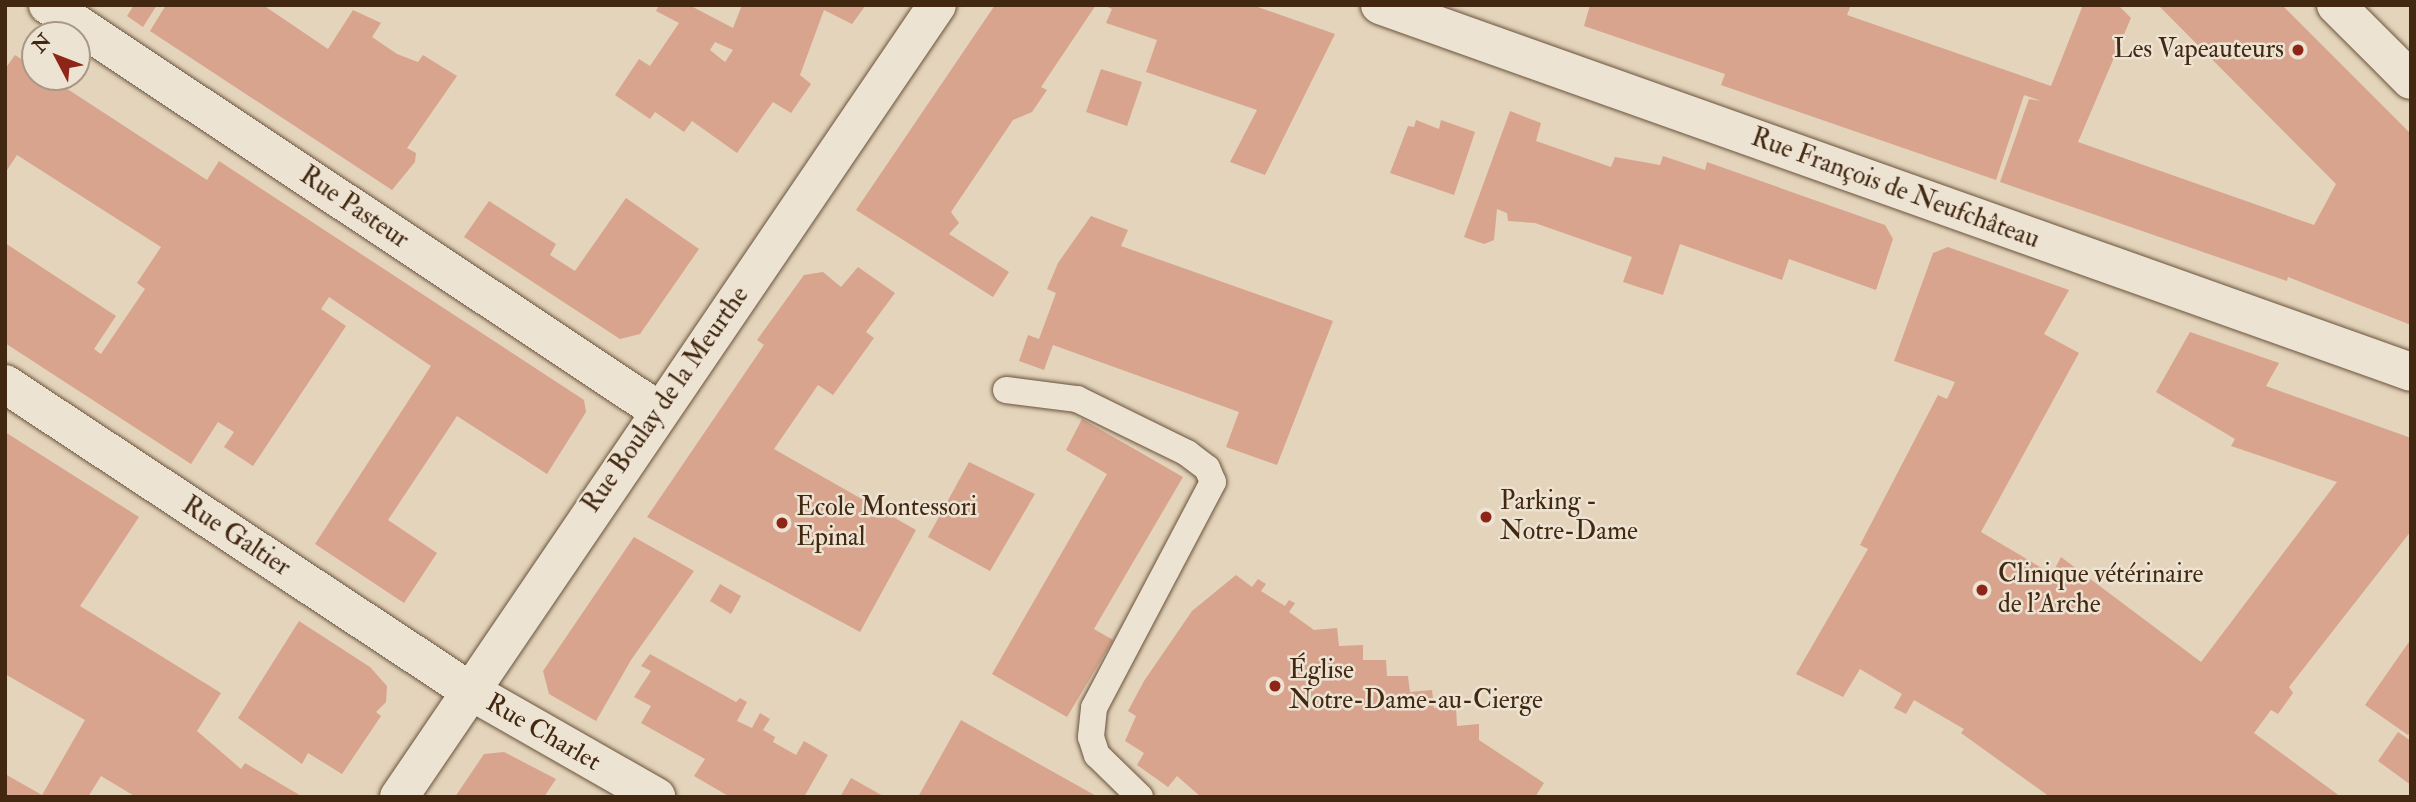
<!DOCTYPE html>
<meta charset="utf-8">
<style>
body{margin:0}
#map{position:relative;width:2416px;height:802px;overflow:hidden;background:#e3d4bb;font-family:"IM FELL Double Pica",serif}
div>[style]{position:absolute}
.building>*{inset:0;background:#d8a48e}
.roads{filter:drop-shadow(0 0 2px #6b533c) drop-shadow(0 0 2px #6b533c)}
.lane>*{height:26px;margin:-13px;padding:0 13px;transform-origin:13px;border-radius:13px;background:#ede3d3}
.street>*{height:38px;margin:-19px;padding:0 19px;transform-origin:19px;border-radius:19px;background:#ede3d3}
.secondary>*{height:38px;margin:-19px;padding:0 19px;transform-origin:19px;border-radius:19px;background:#ede3d3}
.dots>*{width:19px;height:19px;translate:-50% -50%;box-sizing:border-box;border:4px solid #ede3d3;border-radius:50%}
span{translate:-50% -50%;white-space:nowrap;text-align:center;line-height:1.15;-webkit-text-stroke:5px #ede3d3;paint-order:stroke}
.poi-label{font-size:26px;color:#432811}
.right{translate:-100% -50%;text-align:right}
.left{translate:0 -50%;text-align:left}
.street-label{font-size:26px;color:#432811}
.frame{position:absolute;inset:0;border:7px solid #432811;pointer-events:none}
.north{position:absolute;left:21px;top:21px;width:70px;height:70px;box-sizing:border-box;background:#ede3d3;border:2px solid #a99885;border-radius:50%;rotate:312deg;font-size:19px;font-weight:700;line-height:28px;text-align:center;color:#432811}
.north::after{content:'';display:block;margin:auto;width:24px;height:32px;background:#8f2418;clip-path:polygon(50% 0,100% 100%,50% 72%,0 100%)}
</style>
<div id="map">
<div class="building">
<div style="clip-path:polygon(134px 5px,157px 5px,143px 27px,127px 16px)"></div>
<div style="clip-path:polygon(166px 5px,263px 5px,328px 49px,353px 10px,381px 23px,372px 37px,397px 54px,418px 62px,423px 55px,457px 76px,407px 148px,416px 153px,415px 162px,392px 190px,150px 31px)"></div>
<div style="clip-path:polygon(evenodd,659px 5px,689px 5px,733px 28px,742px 5px,866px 5px,852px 24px,824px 10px,800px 75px,811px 84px,791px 113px,773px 102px,737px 153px,692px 121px,684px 132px,655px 112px,650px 119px,615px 95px,639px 59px,650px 66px,679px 23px,656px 11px,659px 5px,715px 42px,733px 50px,725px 62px,710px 50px,715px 42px)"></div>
<div style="clip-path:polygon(995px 5px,1096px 5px,1041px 87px,1047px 90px,1032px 112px,1013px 120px,951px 212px,959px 223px,949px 234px,1009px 272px,993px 297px,856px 210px)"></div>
<div style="clip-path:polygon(1103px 5px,1252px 5px,1335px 34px,1265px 175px,1230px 162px,1257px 110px,1146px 72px,1157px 40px,1106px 23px,1112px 9px)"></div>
<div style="clip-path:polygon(1590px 5px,1851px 5px,1847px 15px,2051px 86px,2083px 5px,2118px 5px,2131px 18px,2078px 142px,2314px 225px,2336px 184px,2158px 5px,2282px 5px,2411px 134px,2411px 325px,2288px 277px,2287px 281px,2000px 182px,2029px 99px,2041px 101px,2024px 95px,1996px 180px,1721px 85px,1725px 74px,1584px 26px)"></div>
<div style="clip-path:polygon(15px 55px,35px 68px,35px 77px,49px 77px,207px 180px,219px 161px,584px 400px,586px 412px,547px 474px,457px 416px,388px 520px,437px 553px,404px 603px,315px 544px,431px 366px,329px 297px,321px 309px,346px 326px,253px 466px,224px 447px,234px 432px,218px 422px,191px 464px,5px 343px,5px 243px,116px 316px,94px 349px,101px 354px,145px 289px,137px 283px,161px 247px,17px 155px,5px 173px,5px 69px)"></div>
<div style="clip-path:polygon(1101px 69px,1142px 82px,1127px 126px,1086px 112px)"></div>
<div style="clip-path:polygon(1510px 111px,1541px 123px,1536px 141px,1611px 167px,1615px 157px,1660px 165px,1663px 156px,1705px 170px,1707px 162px,1885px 225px,1893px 239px,1876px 290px,1789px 259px,1782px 280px,1680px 244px,1663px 295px,1623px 282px,1632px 257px,1535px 223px,1508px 221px,1507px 213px,1497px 209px,1494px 240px,1484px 244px,1464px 237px)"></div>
<div style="clip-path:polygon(1416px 120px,1439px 129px,1441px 120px,1475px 132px,1454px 195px,1390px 173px,1408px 126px,1414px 127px)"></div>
<div style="clip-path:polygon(626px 198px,699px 249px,640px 334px,620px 339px,464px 237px,489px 201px,556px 244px,550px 255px,575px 271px)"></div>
<div style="clip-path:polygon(1091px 216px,1128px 230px,1121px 246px,1333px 321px,1277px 465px,1226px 447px,1239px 412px,1053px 345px,1044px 370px,1019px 361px,1028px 335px,1039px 339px,1056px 293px,1047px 289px,1058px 263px)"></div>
<div style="clip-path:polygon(1948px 247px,2069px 290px,2044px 334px,2079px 353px,1981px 532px,2052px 574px,2061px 557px,2201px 662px,2337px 482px,2231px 446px,2235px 439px,2156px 392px,2190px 332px,2279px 363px,2266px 386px,2411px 438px,2411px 531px,2289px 687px,2293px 693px,2278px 714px,2271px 710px,2254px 733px,2341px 797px,2050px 797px,1961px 733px,1964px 729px,1914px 700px,1906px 714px,1894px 708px,1902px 694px,1860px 669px,1843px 697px,1796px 674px,1868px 549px,1860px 545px,1938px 395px,1947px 399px,1955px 382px,1894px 361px,1933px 253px)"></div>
<div style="clip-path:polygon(858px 267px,895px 293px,866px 332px,874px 338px,833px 395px,818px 385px,774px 449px,916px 530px,860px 632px,647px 517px,764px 345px,757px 340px,804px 275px,823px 272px,841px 287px)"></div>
<div style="clip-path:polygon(1082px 419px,1183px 477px,1094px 629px,1113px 640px,1067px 717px,992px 674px,1107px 474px,1066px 450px)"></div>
<div style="clip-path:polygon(5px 432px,139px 517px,80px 606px,221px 693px,197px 731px,241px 769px,245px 763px,303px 797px,136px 797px,101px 776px,88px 797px,5px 797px,5px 774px,42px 795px,85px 720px,5px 674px)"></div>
<div style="clip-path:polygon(969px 462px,1035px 494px,990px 571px,928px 537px)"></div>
<div style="clip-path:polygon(634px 537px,694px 571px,631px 660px,596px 721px,549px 694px,543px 671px)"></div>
<div style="clip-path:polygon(1236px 575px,1252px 587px,1258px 579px,1266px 584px,1261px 591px,1285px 606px,1289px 600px,1295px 603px,1289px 612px,1314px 630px,1337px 628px,1339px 646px,1363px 645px,1363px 660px,1386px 660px,1387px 676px,1408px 676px,1410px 692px,1432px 690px,1434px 708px,1456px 707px,1457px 726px,1479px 724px,1479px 740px,1544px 783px,1535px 797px,1201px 797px,1177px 776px,1168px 787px,1137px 765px,1144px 753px,1125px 741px,1136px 716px,1128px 711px,1144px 681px,1192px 611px)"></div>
<div style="clip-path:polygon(720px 584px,741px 596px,731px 614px,710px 601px)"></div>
<div style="clip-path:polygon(299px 621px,370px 667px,387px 686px,386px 702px,376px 712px,381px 716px,342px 774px,308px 753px,302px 764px,238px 718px)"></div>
<div style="clip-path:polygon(2411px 639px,2411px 731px,2408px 735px,2365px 705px)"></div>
<div style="clip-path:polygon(650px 654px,736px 702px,740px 698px,747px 702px,737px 721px,752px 728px,760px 713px,770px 719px,763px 730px,775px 737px,773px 742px,796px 755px,804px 741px,828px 755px,804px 797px,730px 797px,694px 776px,705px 759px,641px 723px,651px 706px,634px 697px,651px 671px,641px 666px)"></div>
<div style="clip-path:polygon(961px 720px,975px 728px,1098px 797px,918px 797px)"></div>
<div style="clip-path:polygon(2398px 732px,2411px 741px,2411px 785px,2378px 761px)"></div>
<div style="clip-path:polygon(504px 752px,556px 779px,544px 797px,455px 797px,484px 754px)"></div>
<div style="clip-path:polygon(851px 778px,885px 797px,840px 797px)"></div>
</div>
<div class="roads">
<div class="lane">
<div style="left:1006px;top:390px;width:72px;rotate:7.2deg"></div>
<div style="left:1077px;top:399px;width:123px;rotate:26.1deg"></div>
<div style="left:1187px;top:453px;width:25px;rotate:37deg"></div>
<div style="left:1207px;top:468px;width:15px;rotate:67deg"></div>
<div style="left:1213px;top:482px;width:255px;rotate:117.8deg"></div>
<div style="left:1094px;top:708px;width:29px;rotate:96deg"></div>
<div style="left:1091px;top:737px;width:19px;rotate:72deg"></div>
<div style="left:1097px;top:755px;width:60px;rotate:44.3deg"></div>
</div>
<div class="street">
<div style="left:48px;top:5px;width:734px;rotate:33.6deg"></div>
<div style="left:1380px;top:5px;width:1094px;rotate:19.59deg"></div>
<div style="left:5px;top:384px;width:554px;rotate:33.43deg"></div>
<div style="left:467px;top:689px;width:218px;rotate:29.7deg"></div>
</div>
<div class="secondary">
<div style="left:2336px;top:5px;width:106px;rotate:45deg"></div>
<div style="left:399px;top:797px;width:957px;rotate:-55.81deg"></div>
</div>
</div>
<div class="dots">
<div style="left:2298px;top:50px;background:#8f2418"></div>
<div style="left:1486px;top:517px;background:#8f2418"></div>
<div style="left:782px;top:523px;background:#8f2418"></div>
<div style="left:1982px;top:590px;background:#8f2418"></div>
<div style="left:1275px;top:686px;background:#8f2418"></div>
</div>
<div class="poi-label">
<span class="right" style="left:2284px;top:50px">Les Vapeauteurs</span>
<span class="left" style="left:1500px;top:517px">Parking -<br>Notre-Dame</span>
<span class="left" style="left:796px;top:523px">Ecole Montessori<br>Epinal</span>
<span class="left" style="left:1998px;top:590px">Clinique vétérinaire<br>de l'Arche</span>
<span class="left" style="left:1289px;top:686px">Église<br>Notre-Dame-au-Cierge</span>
</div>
<div class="street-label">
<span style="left:1895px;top:189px;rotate:20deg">Rue François de Neufchâteau</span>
<span style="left:354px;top:208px;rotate:34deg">Rue Pasteur</span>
<span style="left:666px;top:400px;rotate:-55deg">Rue Boulay de la Meurthe</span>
<span style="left:236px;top:537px;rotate:33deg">Rue Galtier</span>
<span style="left:543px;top:733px;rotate:30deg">Rue Charlet</span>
</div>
<div class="frame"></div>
<div class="north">N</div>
</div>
